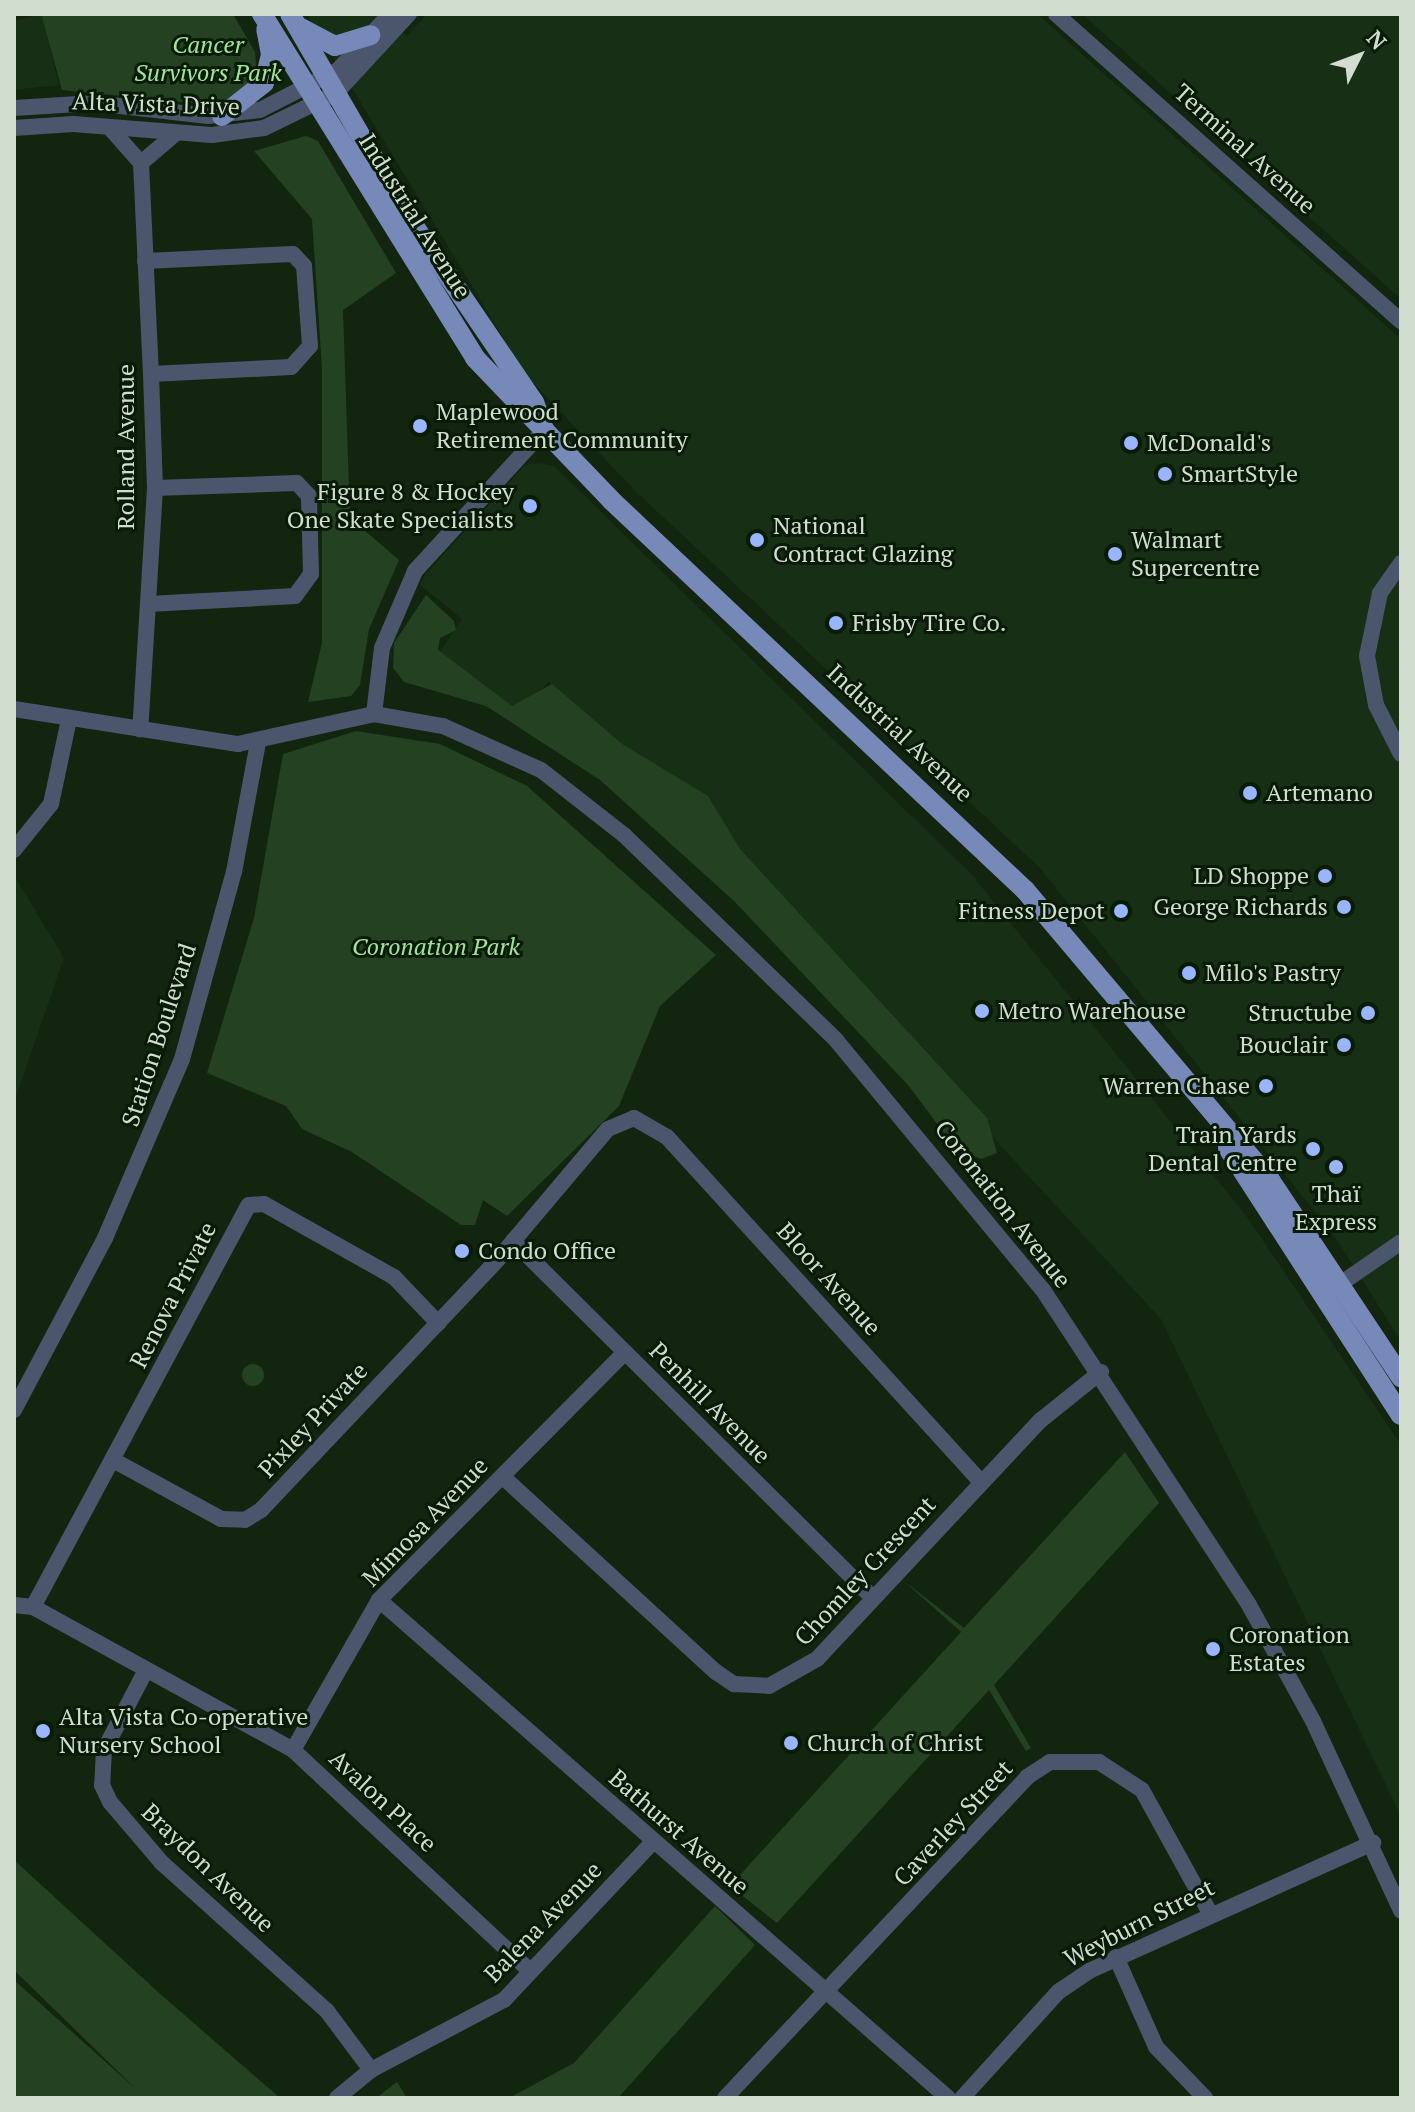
<!DOCTYPE html>
<meta charset="utf-8">
<style>
body{margin:0}
#map{position:relative;width:1415px;height:2112px;overflow:hidden;background:#11250f;font-family:"PT Serif",serif}
div>[style]{position:absolute}
.built>*{inset:0;background:#173015}
.green>*{inset:0;background:#244221}
.round{border-radius:50%}
.minor>*{height:16px;margin:-8px;padding:0 8px;transform-origin:8px;border-radius:8px;background:#4b556c}
.major>*{height:20px;margin:-10px;padding:0 10px;transform-origin:10px;border-radius:10px;background:#7689b9}
.dots>*{width:22px;height:22px;translate:-50% -50%;box-sizing:border-box;border:4px solid #081b07;border-radius:50%}
span{translate:-50% -50%;white-space:nowrap;text-align:center;line-height:1.15;-webkit-text-stroke:6px #081b07;paint-order:stroke}
.park-label{font-size:24px;color:#a2e39b;font-style:italic}
.street-label{font-size:24px;color:#d0ddcf}
.poi-label{font-size:24px;color:#d0ddcf}
.left{translate:0 -50%;text-align:left}
.right{translate:-100% -50%;text-align:right}
.frame{position:absolute;inset:0;border:16px solid #d0ddcf;pointer-events:none}
.north{position:absolute;left:1319px;top:16px;width:80px;height:80px;-webkit-text-stroke:6px #081b07;paint-order:stroke;rotate:48deg;font-size:22px;font-weight:700;line-height:32px;text-align:center;color:#d0ddcf}
.north::after{content:'';display:block;margin:auto;width:28px;height:36px;background:#d0ddcf;clip-path:polygon(50% 0,100% 100%,50% 72%,0 100%)}
</style>
<div id="map">
<div class="built">
<div style="clip-path:polygon(41px 14px,59px 85px,14px 90px,14px 21px)"></div>
<div style="clip-path:polygon(307px 14px,385px 14px,407px 36px,427px 14px,1037px 14px,1401px 339px,1401px 1341px,1335px 1237px,1040px 868px,634px 490px,526px 375px)"></div>
<div style="clip-path:polygon(1082px 14px,1401px 14px,1401px 299px)"></div>
<div style="clip-path:polygon(539px 463px,554px 466px,972px 875px,1247px 1217px,1401px 1445px,1401px 1816px,1161px 1319px,685px 805px,549px 682px,517px 712px,439px 653px,462px 619px,420px 585px,425px 575px,525px 465px)"></div>
<div style="clip-path:polygon(14px 875px,64px 958px,14px 1102px)"></div>
</div>
<div class="green">
<div style="clip-path:polygon(41px 14px,233px 14px,255px 52px,257px 82px,222px 106px,62px 90px)"></div>
<div style="clip-path:polygon(306px 136px,318px 141px,396px 273px,343px 310px,350px 518px,399px 560px,369px 629px,360px 685px,351px 696px,308px 702px,322px 643px,322px 368px,312px 219px,254px 151px)"></div>
<div style="clip-path:polygon(426px 595px,454px 621px,456px 630px,440px 638px,438px 650px,512px 706px,552px 684px,622px 744px,708px 796px,740px 849px,987px 1118px,997px 1153px,981px 1159px,956px 1149px,908px 1085px,734px 901px,600px 780px,486px 706px,404px 682px,393px 668px,394px 643px)"></div>
<div style="clip-path:polygon(356px 731px,440px 744px,527px 786px,716px 955px,660px 1006px,619px 1106px,507px 1216px,483px 1200px,475px 1225px,461px 1225px,352px 1152px,302px 1129px,286px 1106px,207px 1073px,254px 918px,283px 754px)"></div>
<div class="round" style="left:242px;top:1364px;width:22px;height:22px"></div>
<div style="clip-path:polygon(1125px 1452px,1159px 1503px,994px 1685px,1031px 1748px,1026px 1751px,989px 1690px,777px 1923px,730px 1886px,961px 1632px,904px 1581px,964px 1628px)"></div>
<div style="clip-path:polygon(14px 1860px,158px 1992px,280px 2098px,14px 2098px,14px 1980px,137px 2090px,14px 1970px)"></div>
<div style="clip-path:polygon(715px 1906px,755px 1945px,618px 2098px,509px 2098px,574px 2063px)"></div>
<div style="clip-path:polygon(397px 2082px,407px 2098px,376px 2098px)"></div>
</div>
<div class="minor">
<div style="left:1056px;top:14px;width:462px;rotate:41.7deg"></div>
<div style="left:14px;top:108px;width:80px;rotate:-3.6deg"></div>
<div style="left:94px;top:103px;width:115px;rotate:6.5deg"></div>
<div style="left:208px;top:116px;width:52px;rotate:-6.6deg"></div>
<div style="left:260px;top:110px;width:88px;rotate:-27.1deg"></div>
<div style="left:338px;top:70px;width:76px;rotate:-47.1deg"></div>
<div style="left:14px;top:128px;width:59px;rotate:-3.9deg"></div>
<div style="left:73px;top:124px;width:139px;rotate:4.5deg"></div>
<div style="left:212px;top:135px;width:52px;rotate:-7.7deg"></div>
<div style="left:264px;top:128px;width:80px;rotate:-25.9deg"></div>
<div style="left:336px;top:93px;width:108px;rotate:-47.3deg"></div>
<div style="left:110px;top:128px;width:47px;rotate:48.5deg"></div>
<div style="left:141px;top:163px;width:211px;rotate:87.3deg"></div>
<div style="left:151px;top:374px;width:114px;rotate:88deg"></div>
<div style="left:155px;top:488px;width:242px;rotate:93.5deg"></div>
<div style="left:141px;top:163px;width:46px;rotate:-40.6deg"></div>
<div style="left:145px;top:261px;width:148px;rotate:-2.7deg"></div>
<div style="left:293px;top:254px;width:16px;rotate:47deg"></div>
<div style="left:304px;top:266px;width:80px;rotate:85.7deg"></div>
<div style="left:310px;top:346px;width:28px;rotate:132deg"></div>
<div style="left:291px;top:367px;width:140px;rotate:177.1deg"></div>
<div style="left:1401px;top:563px;width:37px;rotate:125deg"></div>
<div style="left:1380px;top:593px;width:64px;rotate:101.7deg"></div>
<div style="left:1367px;top:656px;width:50px;rotate:79.6deg"></div>
<div style="left:1376px;top:705px;width:55px;rotate:63deg"></div>
<div style="left:148px;top:604px;width:147px;rotate:-3.1deg"></div>
<div style="left:295px;top:596px;width:27px;rotate:-54deg"></div>
<div style="left:311px;top:574px;width:78px;rotate:-91.5deg"></div>
<div style="left:309px;top:496px;width:18px;rotate:-133deg"></div>
<div style="left:297px;top:483px;width:142px;rotate:178deg"></div>
<div style="left:14px;top:709px;width:227px;rotate:8.9deg"></div>
<div style="left:238px;top:744px;width:139px;rotate:-12.4deg"></div>
<div style="left:374px;top:714px;width:70px;rotate:9.9deg"></div>
<div style="left:443px;top:726px;width:107px;rotate:24.2deg"></div>
<div style="left:541px;top:770px;width:105px;rotate:38.1deg"></div>
<div style="left:624px;top:835px;width:295px;rotate:44deg"></div>
<div style="left:836px;top:1040px;width:325px;rotate:50.4deg"></div>
<div style="left:1043px;top:1290px;width:376px;rotate:56.8deg"></div>
<div style="left:1249px;top:1605px;width:132px;rotate:61.1deg"></div>
<div style="left:1313px;top:1721px;width:209px;rotate:65.1deg"></div>
<div style="left:374px;top:714px;width:66px;rotate:-83.1deg"></div>
<div style="left:382px;top:648px;width:84px;rotate:-66.8deg"></div>
<div style="left:415px;top:571px;width:191px;rotate:-47.5deg"></div>
<div style="left:14px;top:850px;width:59px;rotate:-51.2deg"></div>
<div style="left:51px;top:804px;width:87px;rotate:-78deg"></div>
<div style="left:513px;top:1241px;width:507px;rotate:44.76deg"></div>
<div style="left:1330px;top:1291px;width:86px;rotate:-34.6deg"></div>
<div style="left:14px;top:1410px;width:195px;rotate:-62.1deg"></div>
<div style="left:105px;top:1238px;width:195px;rotate:-66.7deg"></div>
<div style="left:182px;top:1059px;width:194px;rotate:-74.5deg"></div>
<div style="left:234px;top:872px;width:131px;rotate:-79.5deg"></div>
<div style="left:113px;top:1460px;width:123px;rotate:28.6deg"></div>
<div style="left:221px;top:1519px;width:24px;rotate:2deg"></div>
<div style="left:245px;top:1520px;width:19px;rotate:-32deg"></div>
<div style="left:261px;top:1510px;width:345px;rotate:-46.6deg"></div>
<div style="left:498px;top:1259px;width:170px;rotate:-49.8deg"></div>
<div style="left:608px;top:1129px;width:28px;rotate:-23deg"></div>
<div style="left:634px;top:1118px;width:38px;rotate:30deg"></div>
<div style="left:667px;top:1137px;width:466px;rotate:47.7deg"></div>
<div style="left:503px;top:1477px;width:289px;rotate:42.5deg"></div>
<div style="left:716px;top:1672px;width:22px;rotate:34deg"></div>
<div style="left:734px;top:1684px;width:35px;rotate:3deg"></div>
<div style="left:769px;top:1686px;width:55px;rotate:-29.4deg"></div>
<div style="left:817px;top:1659px;width:328px;rotate:-46.9deg"></div>
<div style="left:1041px;top:1420px;width:77px;rotate:-38.7deg"></div>
<div style="left:379px;top:1600px;width:756px;rotate:41.19deg"></div>
<div style="left:14px;top:1605px;width:19px;rotate:6deg"></div>
<div style="left:33px;top:1607px;width:297px;rotate:28.8deg"></div>
<div style="left:293px;top:1750px;width:324px;rotate:43deg"></div>
<div style="left:33px;top:1607px;width:456px;rotate:-61.8deg"></div>
<div style="left:249px;top:1205px;width:15px;rotate:-4deg"></div>
<div style="left:264px;top:1204px;width:149px;rotate:29.3deg"></div>
<div style="left:394px;top:1277px;width:64px;rotate:46.3deg"></div>
<div style="left:145px;top:1672px;width:88px;rotate:117.7deg"></div>
<div style="left:104px;top:1750px;width:35px;rotate:93deg"></div>
<div style="left:102px;top:1785px;width:19px;rotate:65deg"></div>
<div style="left:110px;top:1802px;width:80px;rotate:49.6deg"></div>
<div style="left:162px;top:1863px;width:222px;rotate:41.9deg"></div>
<div style="left:327px;top:2011px;width:74px;rotate:53.3deg"></div>
<div style="left:293px;top:1750px;width:173px;rotate:-60.2deg"></div>
<div style="left:379px;top:1600px;width:349px;rotate:-45.2deg"></div>
<div style="left:1116px;top:1957px;width:98px;rotate:66deg"></div>
<div style="left:1156px;top:2047px;width:71px;rotate:46.1deg"></div>
<div style="left:337px;top:2098px;width:44px;rotate:-39.5deg"></div>
<div style="left:371px;top:2070px;width:150px;rotate:-27.8deg"></div>
<div style="left:504px;top:2000px;width:217px;rotate:-46.7deg"></div>
<div style="left:725px;top:2098px;width:441px;rotate:-46.7deg"></div>
<div style="left:1027px;top:1777px;width:27px;rotate:-33deg"></div>
<div style="left:1050px;top:1762px;width:49px"></div>
<div style="left:1099px;top:1762px;width:51px;rotate:33.1deg"></div>
<div style="left:1142px;top:1790px;width:141px;rotate:61.1deg"></div>
<div style="left:962px;top:2098px;width:143px;rotate:-47.8deg"></div>
<div style="left:1058px;top:1992px;width:37px;rotate:-34deg"></div>
<div style="left:1089px;top:1971px;width:312px;rotate:-24.3deg"></div>
</div>
<div class="major">
<div style="left:262px;top:14px;width:405px;rotate:58.2deg"></div>
<div style="left:475px;top:358px;width:197px;rotate:46.2deg"></div>
<div style="left:611px;top:500px;width:569px;rotate:43.29deg"></div>
<div style="left:1025px;top:890px;width:380px;rotate:49.8deg"></div>
<div style="left:1270px;top:1180px;width:237px;rotate:56.4deg"></div>
<div style="left:290px;top:14px;width:231px;rotate:59.9deg"></div>
<div style="left:406px;top:214px;width:227px;rotate:55.8deg"></div>
<div style="left:534px;top:402px;width:30px;rotate:70deg"></div>
<div style="left:301px;top:28px;width:38px;rotate:28deg"></div>
<div style="left:335px;top:46px;width:37px;rotate:-17deg"></div>
<div style="left:222px;top:116px;width:53px;rotate:-38.2deg"></div>
<div style="left:264px;top:83px;width:30px;rotate:-76deg"></div>
<div style="left:271px;top:54px;width:25px;rotate:-101deg"></div>
<div style="left:1228px;top:1148px;width:318px;rotate:57.1deg"></div>
</div>
<div class="dots">
<div style="left:420px;top:426px;background:#99b5fd"></div>
<div style="left:1131px;top:443px;background:#99b5fd"></div>
<div style="left:1165px;top:474px;background:#99b5fd"></div>
<div style="left:530px;top:506px;background:#99b5fd"></div>
<div style="left:757px;top:540px;background:#99b5fd"></div>
<div style="left:1115px;top:554px;background:#99b5fd"></div>
<div style="left:836px;top:623px;background:#99b5fd"></div>
<div style="left:1250px;top:793px;background:#99b5fd"></div>
<div style="left:1325px;top:876px;background:#99b5fd"></div>
<div style="left:1344px;top:907px;background:#99b5fd"></div>
<div style="left:1121px;top:911px;background:#99b5fd"></div>
<div style="left:1189px;top:973px;background:#99b5fd"></div>
<div style="left:982px;top:1011px;background:#99b5fd"></div>
<div style="left:1368px;top:1013px;background:#99b5fd"></div>
<div style="left:1344px;top:1045px;background:#99b5fd"></div>
<div style="left:1266px;top:1086px;background:#99b5fd"></div>
<div style="left:1313px;top:1149px;background:#99b5fd"></div>
<div style="left:1336px;top:1167px;background:#99b5fd"></div>
<div style="left:462px;top:1251px;background:#99b5fd"></div>
<div style="left:1213px;top:1649px;background:#99b5fd"></div>
<div style="left:43px;top:1731px;background:#99b5fd"></div>
<div style="left:791px;top:1743px;background:#99b5fd"></div>
</div>
<div class="park-label">
<span style="left:208px;top:59px">Cancer<br>Survivors Park</span>
<span style="left:436px;top:947px">Coronation Park</span>
</div>
<div class="street-label">
<span style="left:156px;top:104px;rotate:2deg">Alta Vista Drive</span>
<span style="left:1245px;top:149px;rotate:42deg">Terminal Avenue</span>
<span style="left:415px;top:216px;rotate:58deg">Industrial Avenue</span>
<span style="left:126px;top:447px;rotate:-90deg">Rolland Avenue</span>
<span style="left:900px;top:733px;rotate:43deg">Industrial Avenue</span>
<span style="left:159px;top:1035px;rotate:-72deg">Station Boulevard</span>
<span style="left:1003px;top:1204px;rotate:52deg">Coronation Avenue</span>
<span style="left:829px;top:1279px;rotate:48deg">Bloor Avenue</span>
<span style="left:173px;top:1295px;rotate:-63deg">Renova Private</span>
<span style="left:710px;top:1403px;rotate:45deg">Penhill Avenue</span>
<span style="left:313px;top:1420px;rotate:-47deg">Pixley Private</span>
<span style="left:425px;top:1522px;rotate:-46deg">Mimosa Avenue</span>
<span style="left:865px;top:1571px;rotate:-47deg">Chomley Crescent</span>
<span style="left:383px;top:1801px;rotate:43deg">Avalon Place</span>
<span style="left:953px;top:1823px;rotate:-47deg">Caverley Street</span>
<span style="left:679px;top:1832px;rotate:41deg">Bathurst Avenue</span>
<span style="left:208px;top:1868px;rotate:44deg">Braydon Avenue</span>
<span style="left:543px;top:1922px;rotate:-46deg">Balena Avenue</span>
<span style="left:1139px;top:1923px;rotate:-27deg">Weyburn Street</span>
</div>
<div class="poi-label">
<span class="left" style="left:436px;top:426px">Maplewood<br>Retirement Community</span>
<span class="left" style="left:1147px;top:443px">McDonald's</span>
<span class="left" style="left:1181px;top:474px">SmartStyle</span>
<span class="right" style="left:514px;top:506px">Figure 8 &amp; Hockey<br>One Skate Specialists</span>
<span class="left" style="left:773px;top:540px">National<br>Contract Glazing</span>
<span class="left" style="left:1131px;top:554px">Walmart<br>Supercentre</span>
<span class="left" style="left:852px;top:623px">Frisby Tire Co.</span>
<span class="left" style="left:1266px;top:793px">Artemano</span>
<span class="right" style="left:1309px;top:876px">LD Shoppe</span>
<span class="right" style="left:1328px;top:907px">George Richards</span>
<span class="right" style="left:1105px;top:911px">Fitness Depot</span>
<span class="left" style="left:1205px;top:973px">Milo's Pastry</span>
<span class="left" style="left:998px;top:1011px">Metro Warehouse</span>
<span class="right" style="left:1352px;top:1013px">Structube</span>
<span class="right" style="left:1328px;top:1045px">Bouclair</span>
<span class="right" style="left:1250px;top:1086px">Warren Chase</span>
<span class="right" style="left:1297px;top:1149px">Train Yards<br>Dental Centre</span>
<span style="left:1336px;top:1208px">Thaï<br>Express</span>
<span class="left" style="left:478px;top:1251px">Condo Office</span>
<span class="left" style="left:1229px;top:1649px">Coronation<br>Estates</span>
<span class="left" style="left:59px;top:1731px">Alta Vista Co-operative<br>Nursery School</span>
<span class="left" style="left:807px;top:1743px">Church of Christ</span>
</div>
<div class="frame"></div>
<div class="north">N</div>
</div>
